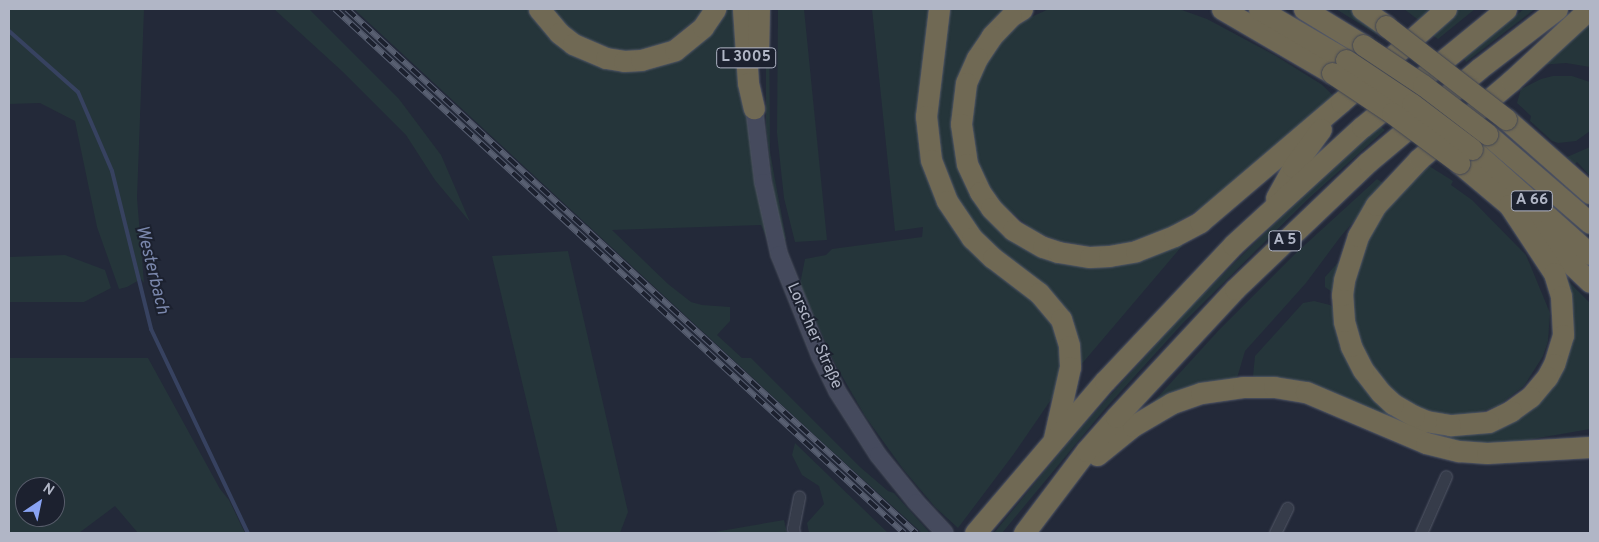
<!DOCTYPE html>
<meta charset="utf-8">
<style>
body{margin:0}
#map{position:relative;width:1599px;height:542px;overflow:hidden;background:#232939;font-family:Overpass,sans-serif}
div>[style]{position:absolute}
.green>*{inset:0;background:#25353a}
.stream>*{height:4px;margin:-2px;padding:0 2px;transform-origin:2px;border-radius:2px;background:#374260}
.roads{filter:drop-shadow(0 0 1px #545968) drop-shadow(0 0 1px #545968)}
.street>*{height:11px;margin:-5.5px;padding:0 5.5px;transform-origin:5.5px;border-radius:5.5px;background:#363c4a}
.secondary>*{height:16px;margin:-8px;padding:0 8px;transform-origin:8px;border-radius:8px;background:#454a5d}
.highway>*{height:21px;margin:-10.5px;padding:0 10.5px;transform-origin:10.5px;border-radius:10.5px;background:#706954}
.rail>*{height:5.5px;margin-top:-2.75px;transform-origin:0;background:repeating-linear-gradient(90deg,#1c212f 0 11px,#585f71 0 22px);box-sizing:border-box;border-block:1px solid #585f71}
.bridges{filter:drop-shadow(0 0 1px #414655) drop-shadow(0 0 1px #414655)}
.highway-bridge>*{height:21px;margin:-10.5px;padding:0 10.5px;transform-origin:10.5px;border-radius:10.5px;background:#706954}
span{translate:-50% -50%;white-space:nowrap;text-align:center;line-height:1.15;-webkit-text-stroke:4px #1c212f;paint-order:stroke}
.shield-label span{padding:1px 4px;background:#1c212f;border:1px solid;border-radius:4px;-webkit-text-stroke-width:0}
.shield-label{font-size:15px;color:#b1b6c6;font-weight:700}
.street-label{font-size:16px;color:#b1b6c6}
.water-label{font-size:18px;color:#7b88ad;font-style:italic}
.frame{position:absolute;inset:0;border:10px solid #b1b6c6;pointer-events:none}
.north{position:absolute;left:15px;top:477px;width:50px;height:50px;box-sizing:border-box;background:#1c212f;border:1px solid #585d6b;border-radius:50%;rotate:34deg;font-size:14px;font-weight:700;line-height:20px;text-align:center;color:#b1b6c6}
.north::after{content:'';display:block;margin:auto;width:18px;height:22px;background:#89a3f3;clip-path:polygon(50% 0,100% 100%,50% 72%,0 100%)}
</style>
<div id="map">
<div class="green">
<div style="clip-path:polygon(9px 9px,144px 9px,137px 198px,144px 283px,141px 279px,127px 287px,119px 289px,97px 227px,75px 121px,40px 103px,9px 104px)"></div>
<div style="clip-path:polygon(274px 9px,309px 9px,399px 99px,441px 155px,470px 222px,435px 180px,406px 135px,343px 72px)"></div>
<div style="clip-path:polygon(354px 9px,530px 9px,539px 25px,646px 68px,724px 9px,738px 9px,754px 178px,771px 248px,761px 225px,612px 230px,668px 284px,691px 302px,702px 305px,730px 307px,730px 321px,717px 335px,742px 358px,751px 358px,860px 467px,888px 491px,894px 493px,930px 533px,922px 533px,822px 442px)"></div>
<div style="clip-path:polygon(546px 9px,707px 9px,703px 14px,663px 46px,626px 54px,591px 48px)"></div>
<div style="clip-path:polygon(766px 9px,769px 9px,770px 152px,786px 239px,784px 240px,775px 205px,766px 127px)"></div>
<div style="clip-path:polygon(778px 9px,804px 9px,827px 240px,795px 242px,784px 198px,777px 133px)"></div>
<div style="clip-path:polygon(872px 9px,931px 9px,925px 171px,1047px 308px,1063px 345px,1057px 391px,1013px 455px,958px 528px,935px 507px,903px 469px,865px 416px,834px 362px,800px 284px,805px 259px,826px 255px,832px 249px,922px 237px,923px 227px,895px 231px)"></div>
<div style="clip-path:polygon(945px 9px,1009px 9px,979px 42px,959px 160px,1042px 255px,1181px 244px,1182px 246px,1080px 366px,1026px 274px,963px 216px,933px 134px)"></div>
<div style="clip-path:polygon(1049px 9px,1179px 9px,1207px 19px,1276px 56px,1321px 84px,1336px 98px,1219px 197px,1167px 229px,1146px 239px,1099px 248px,1058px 241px,1034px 231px,1002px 204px,988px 185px,981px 169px,975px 150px,972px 129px,974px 94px,986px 63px,996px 47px,1017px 26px,1029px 18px)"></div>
<div style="clip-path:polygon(1336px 9px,1352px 9px,1381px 30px,1376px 34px)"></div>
<div style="clip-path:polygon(1404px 9px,1436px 9px,1421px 22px)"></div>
<div style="clip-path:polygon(1459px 9px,1475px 9px,1438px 39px,1431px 34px)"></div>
<div style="clip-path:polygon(1524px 9px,1535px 9px,1466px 62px,1463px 57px)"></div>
<div style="clip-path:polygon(1590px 16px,1590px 67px,1566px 63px,1540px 65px)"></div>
<div style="clip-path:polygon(1553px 76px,1572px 76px,1590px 82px,1590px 131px,1576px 141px,1558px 143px,1552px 141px,1530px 121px,1531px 116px,1517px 103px,1521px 89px,1541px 79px)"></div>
<div style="clip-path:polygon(1380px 126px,1385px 130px,1308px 199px,1183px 323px,1105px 409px,1002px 533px,994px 533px,1071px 439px,1187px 310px,1275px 223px)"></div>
<div style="clip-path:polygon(1590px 147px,1590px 176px,1577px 162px,1575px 164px,1567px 157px)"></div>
<div style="clip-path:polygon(1429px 166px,1453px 181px,1451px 185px,1472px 200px,1526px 255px,1550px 313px,1548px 341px,1543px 356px,1524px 386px,1498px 406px,1469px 416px,1441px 417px,1414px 408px,1392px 394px,1374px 371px,1358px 340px,1351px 304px,1355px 267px,1366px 239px,1383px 213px)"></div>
<div style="clip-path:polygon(1377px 179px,1386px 185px,1341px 236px,1306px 283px,1245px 351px,1237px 378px,1146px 410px,1219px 330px,1295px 254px)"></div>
<div style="clip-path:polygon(568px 251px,628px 512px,620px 533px,558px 533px,492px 256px)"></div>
<div style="clip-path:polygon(65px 255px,105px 270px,111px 288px,84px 302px,9px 302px,9px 257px)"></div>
<div style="clip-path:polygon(1343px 257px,1336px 295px,1325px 287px,1325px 277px)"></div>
<div style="clip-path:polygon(1557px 270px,1590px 303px,1590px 429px,1515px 442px,1466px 445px,1253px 376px,1255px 356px,1303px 303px,1314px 301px,1330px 305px,1335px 309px,1354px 369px,1460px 433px,1555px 372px)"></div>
<div style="clip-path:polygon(evenodd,9px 358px,148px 358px,220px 489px,229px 500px,245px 533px,138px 533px,115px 506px,79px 533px,9px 533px,9px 358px,25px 487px,55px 487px,55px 517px,25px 517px,25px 487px)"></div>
<div style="clip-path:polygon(795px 443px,888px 533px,809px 533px,807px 523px,824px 504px,819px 486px,802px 475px,792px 455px)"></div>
<div style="clip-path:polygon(784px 520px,787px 533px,709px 533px)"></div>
</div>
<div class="stream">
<div style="left:9px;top:31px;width:92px;rotate:41.5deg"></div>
<div style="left:78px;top:92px;width:86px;rotate:66.7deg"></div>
<div style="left:112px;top:171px;width:163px;rotate:76.1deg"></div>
<div style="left:151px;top:329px;width:226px;rotate:64.6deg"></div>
</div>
<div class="roads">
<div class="street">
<div style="left:794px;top:533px;width:5px;rotate:-101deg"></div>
<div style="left:793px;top:528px;width:32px;rotate:-79deg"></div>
<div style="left:1275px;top:533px;width:28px;rotate:-64deg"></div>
<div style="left:1421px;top:533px;width:62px;rotate:-66.3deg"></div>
</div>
<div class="secondary">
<div style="left:754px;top:108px;width:75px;rotate:83.1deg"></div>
<div style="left:763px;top:182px;width:74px;rotate:77.5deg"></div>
<div style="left:779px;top:254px;width:110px;rotate:68.1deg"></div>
<div style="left:820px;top:356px;width:39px;rotate:64deg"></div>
<div style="left:837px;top:391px;width:76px;rotate:57.4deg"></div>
<div style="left:878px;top:455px;width:60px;rotate:51deg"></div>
<div style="left:916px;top:502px;width:42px;rotate:46.9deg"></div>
</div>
<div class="highway">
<div style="left:539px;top:9px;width:31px;rotate:50deg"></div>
<div style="left:559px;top:33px;width:18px;rotate:38deg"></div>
<div style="left:573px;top:44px;width:36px;rotate:23deg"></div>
<div style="left:606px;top:58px;width:18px;rotate:9deg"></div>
<div style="left:624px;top:61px;width:17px;rotate:-3deg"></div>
<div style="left:641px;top:60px;width:35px;rotate:-16deg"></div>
<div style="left:675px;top:50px;width:36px;rotate:-39deg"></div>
<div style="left:703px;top:27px;width:22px;rotate:-56deg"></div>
<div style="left:743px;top:9px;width:74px;rotate:86.1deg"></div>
<div style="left:748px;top:83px;width:26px;rotate:77deg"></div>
<div style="left:939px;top:9px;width:108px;rotate:96.9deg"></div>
<div style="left:926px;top:116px;width:44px;rotate:83.5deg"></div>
<div style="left:931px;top:160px;width:44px;rotate:68.7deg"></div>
<div style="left:947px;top:201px;width:45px;rotate:56deg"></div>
<div style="left:972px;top:238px;width:29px;rotate:44deg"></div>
<div style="left:993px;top:258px;width:58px;rotate:37.3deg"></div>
<div style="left:1039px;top:293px;width:34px;rotate:50deg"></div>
<div style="left:1061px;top:319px;width:28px;rotate:73deg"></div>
<div style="left:1069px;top:346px;width:21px;rotate:87deg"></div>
<div style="left:1070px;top:367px;width:73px;rotate:102.7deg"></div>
<div style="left:1022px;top:9px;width:13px;rotate:148deg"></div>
<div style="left:1011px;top:16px;width:28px;rotate:134deg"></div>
<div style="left:992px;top:36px;width:27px;rotate:124deg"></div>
<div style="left:977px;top:58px;width:27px;rotate:114deg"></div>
<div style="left:966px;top:83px;width:41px;rotate:97deg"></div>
<div style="left:961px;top:124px;width:40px;rotate:81.5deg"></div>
<div style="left:967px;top:164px;width:31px;rotate:65deg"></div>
<div style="left:980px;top:192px;width:19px;rotate:55deg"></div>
<div style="left:991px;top:208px;width:31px;rotate:45deg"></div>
<div style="left:1013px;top:230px;width:34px;rotate:30deg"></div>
<div style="left:1043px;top:247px;width:16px;rotate:18deg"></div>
<div style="left:1058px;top:252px;width:32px;rotate:9deg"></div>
<div style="left:1090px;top:257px;width:19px;rotate:-3deg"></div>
<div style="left:1109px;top:256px;width:27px;rotate:-10deg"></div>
<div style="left:1136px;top:251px;width:41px;rotate:-21.5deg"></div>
<div style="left:1174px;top:236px;width:30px;rotate:-28deg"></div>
<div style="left:1200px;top:222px;width:185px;rotate:-40.4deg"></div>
<div style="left:1341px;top:102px;width:140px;rotate:-41.5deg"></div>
<div style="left:1222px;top:9px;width:127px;rotate:30.2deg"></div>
<div style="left:1259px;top:9px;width:101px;rotate:30.4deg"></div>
<div style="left:1304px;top:9px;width:69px;rotate:31.4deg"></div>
<div style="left:1362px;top:9px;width:29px;rotate:35deg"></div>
<div style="left:758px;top:55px;width:46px;rotate:-88.8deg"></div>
<div style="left:1506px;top:119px;width:112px;rotate:41.4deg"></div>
<div style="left:1487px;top:134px;width:136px;rotate:40.8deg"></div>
<div style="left:1472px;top:149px;width:158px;rotate:41.7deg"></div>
<div style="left:1459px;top:163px;width:65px;rotate:40deg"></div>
<div style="left:1509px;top:205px;width:112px;rotate:43.5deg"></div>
<div style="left:1276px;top:198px;width:35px;rotate:-61deg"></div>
<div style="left:1293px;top:167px;width:47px;rotate:-53.6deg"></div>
<div style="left:1509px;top:205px;width:82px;rotate:56.5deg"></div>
<div style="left:1554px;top:273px;width:24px;rotate:73deg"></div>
<div style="left:1561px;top:296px;width:39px;rotate:87deg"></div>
<div style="left:1563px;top:335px;width:30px;rotate:107deg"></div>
<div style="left:1554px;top:364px;width:15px;rotate:118deg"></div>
<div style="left:1547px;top:377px;width:26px;rotate:130deg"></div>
<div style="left:1530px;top:397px;width:24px;rotate:144deg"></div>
<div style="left:1511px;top:411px;width:25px;rotate:154deg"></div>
<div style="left:1488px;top:422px;width:38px;rotate:175deg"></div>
<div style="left:1450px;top:425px;width:24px;rotate:-171deg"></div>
<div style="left:1426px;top:421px;width:13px;rotate:-157deg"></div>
<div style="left:1414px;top:416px;width:24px;rotate:-150deg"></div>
<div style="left:1393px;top:404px;width:16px;rotate:-137deg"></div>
<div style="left:1381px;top:393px;width:29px;rotate:-128deg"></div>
<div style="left:1363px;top:370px;width:27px;rotate:-117deg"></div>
<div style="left:1351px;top:346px;width:26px;rotate:-106deg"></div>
<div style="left:1344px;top:321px;width:26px;rotate:-94deg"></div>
<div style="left:1342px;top:295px;width:15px;rotate:-82deg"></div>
<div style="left:1344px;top:280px;width:46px;rotate:-72.3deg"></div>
<div style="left:1358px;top:236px;width:36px;rotate:-60deg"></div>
<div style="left:1376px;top:205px;width:63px;rotate:-46.9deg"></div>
<div style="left:1419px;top:159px;width:121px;rotate:-40.3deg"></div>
<div style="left:1511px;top:81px;width:106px;rotate:-42.7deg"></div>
<div style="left:1097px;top:455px;width:46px;rotate:-38.9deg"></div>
<div style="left:1133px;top:426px;width:45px;rotate:-30.5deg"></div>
<div style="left:1172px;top:403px;width:31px;rotate:-19deg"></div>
<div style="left:1201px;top:393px;width:42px;rotate:-8.1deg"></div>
<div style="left:1243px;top:387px;width:31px"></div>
<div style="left:1274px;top:387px;width:32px;rotate:9deg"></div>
<div style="left:1306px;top:392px;width:130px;rotate:23deg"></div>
<div style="left:1426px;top:443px;width:34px;rotate:14deg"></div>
<div style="left:1459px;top:451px;width:28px;rotate:4deg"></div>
<div style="left:1487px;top:453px;width:103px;rotate:-3.3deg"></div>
<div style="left:975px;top:533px;width:200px;rotate:-49.5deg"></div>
<div style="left:1105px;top:381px;width:187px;rotate:-46.7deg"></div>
<div style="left:1233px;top:245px;width:175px;rotate:-42.5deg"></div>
<div style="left:1362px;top:127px;width:186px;rotate:-39.3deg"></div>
<div style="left:1024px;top:533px;width:103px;rotate:-52.9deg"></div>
<div style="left:1086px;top:451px;width:45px;rotate:-48.6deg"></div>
<div style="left:1116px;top:417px;width:175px;rotate:-47.1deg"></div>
<div style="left:1235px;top:289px;width:184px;rotate:-43.7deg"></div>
<div style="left:1368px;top:162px;width:146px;rotate:-40deg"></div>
<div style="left:1480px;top:68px;width:97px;rotate:-37.5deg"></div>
</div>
</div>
<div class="rail">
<div style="left:335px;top:9px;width:774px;rotate:42.64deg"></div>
<div style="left:347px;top:9px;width:774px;rotate:42.64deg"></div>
</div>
<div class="bridges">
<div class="highway-bridge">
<div style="left:1386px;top:26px;width:152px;rotate:37.8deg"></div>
<div style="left:1363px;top:45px;width:72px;rotate:33.7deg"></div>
<div style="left:1423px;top:85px;width:81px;rotate:37.4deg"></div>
<div style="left:1346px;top:60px;width:79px;rotate:33.7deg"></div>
<div style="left:1412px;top:104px;width:75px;rotate:36.9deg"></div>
<div style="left:1332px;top:73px;width:72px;rotate:33.7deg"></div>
<div style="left:1392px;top:113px;width:84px;rotate:36.7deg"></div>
</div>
</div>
<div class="shield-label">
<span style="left:746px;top:58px">L 3005</span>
<span style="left:1532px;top:201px">A 66</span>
<span style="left:1285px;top:241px">A 5</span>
</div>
<div class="street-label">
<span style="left:814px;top:336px;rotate:66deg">Lorscher Straße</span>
</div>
<div class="water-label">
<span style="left:151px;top:270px;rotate:76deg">Westerbach</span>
</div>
<div class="frame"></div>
<div class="north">N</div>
</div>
